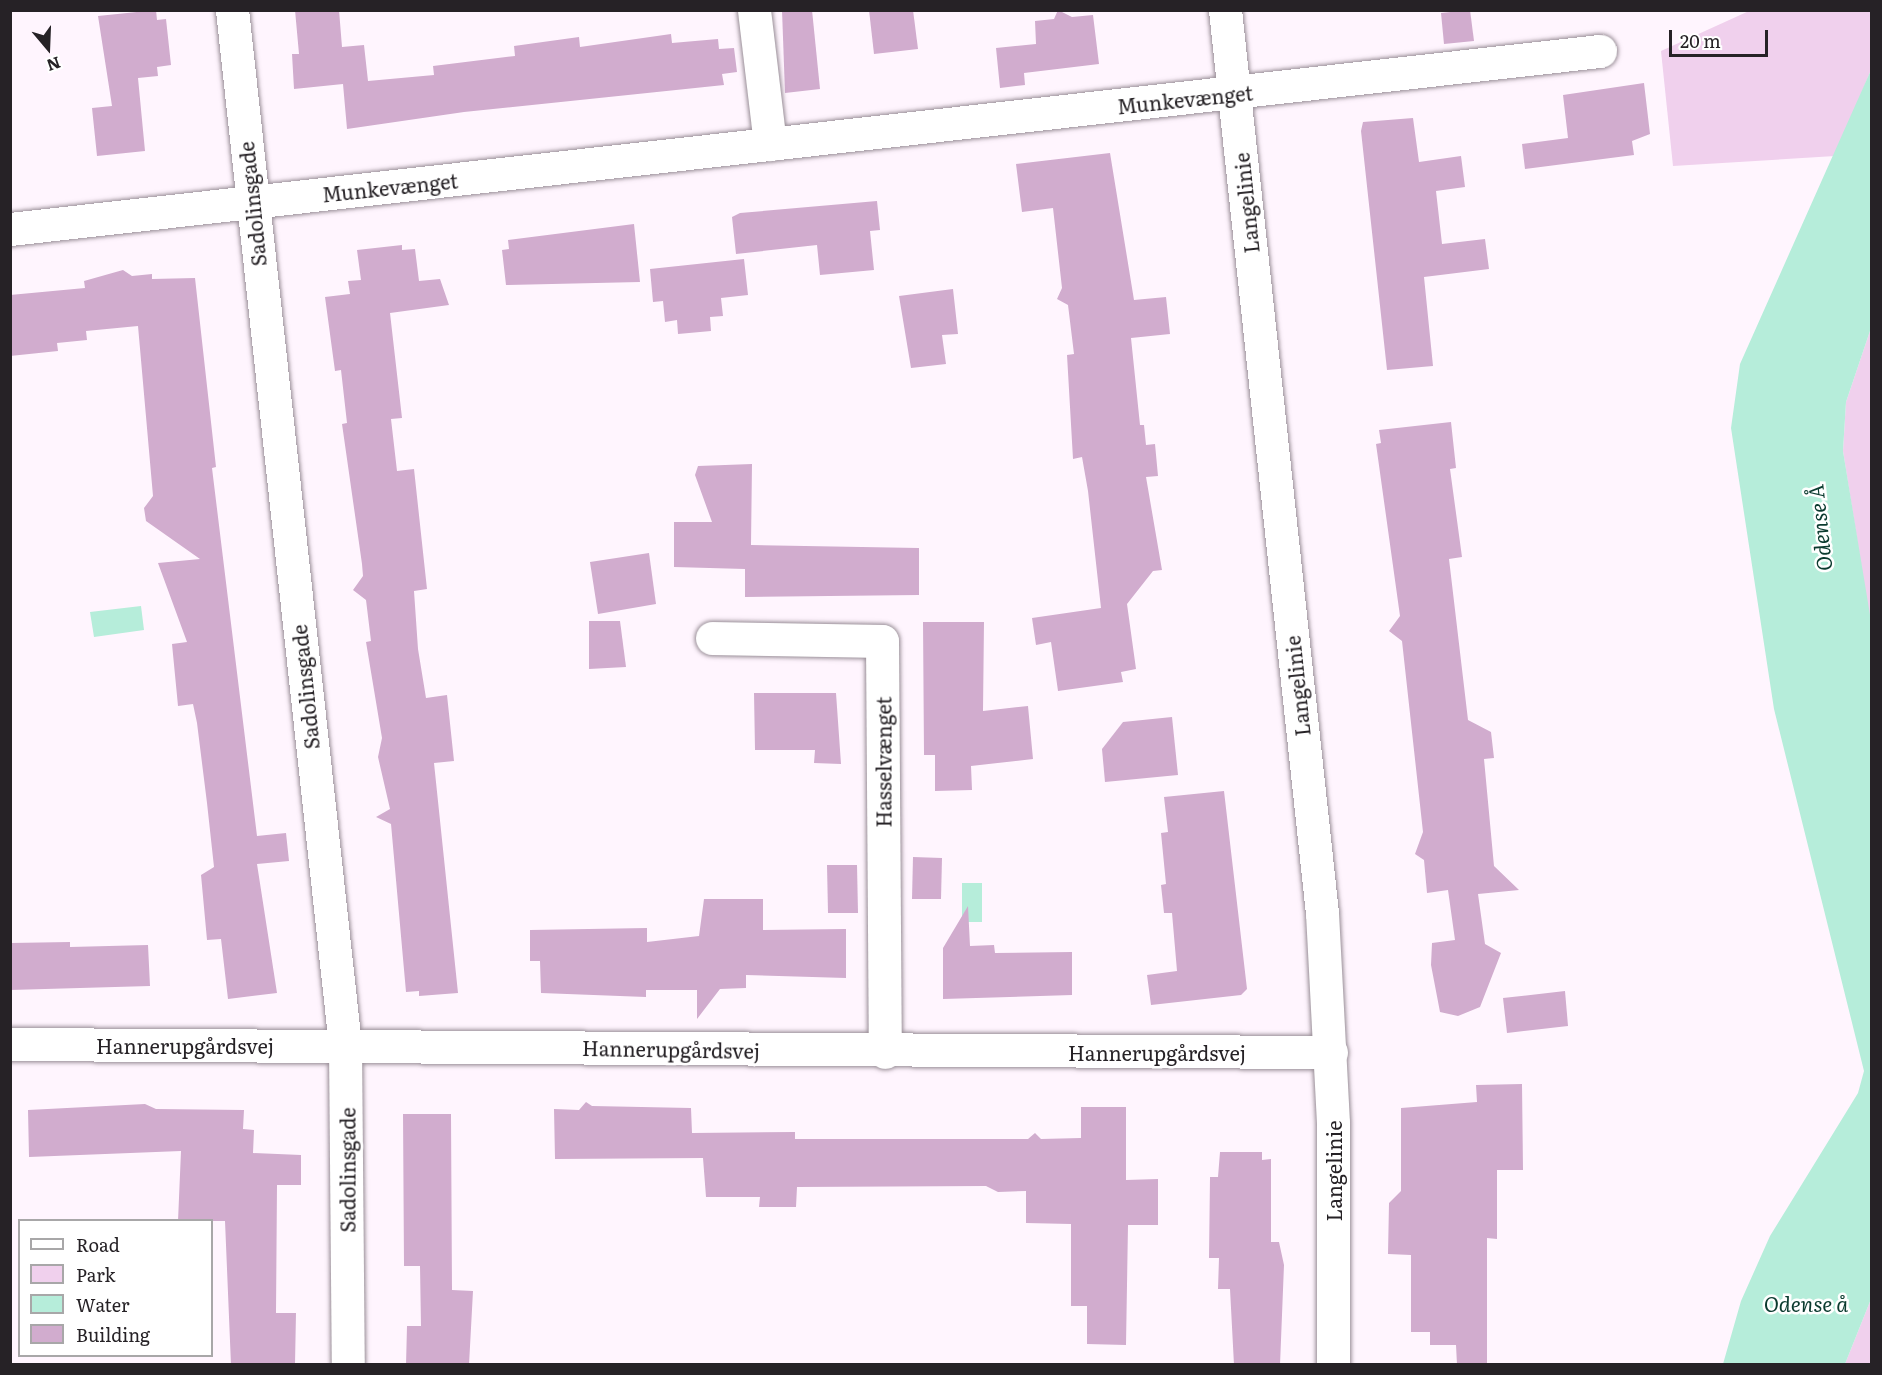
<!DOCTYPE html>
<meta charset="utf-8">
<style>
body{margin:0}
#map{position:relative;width:1882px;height:1375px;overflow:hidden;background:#fff5fe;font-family:Literata,serif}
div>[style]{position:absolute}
.green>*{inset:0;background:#f0d0ed}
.water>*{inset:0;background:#b6edda}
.building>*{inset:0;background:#d1acce}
.roads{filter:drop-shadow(0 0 2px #9a8f98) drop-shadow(0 0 2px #9a8f98)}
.minor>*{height:33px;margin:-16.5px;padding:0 16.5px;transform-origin:16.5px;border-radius:16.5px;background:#fff}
span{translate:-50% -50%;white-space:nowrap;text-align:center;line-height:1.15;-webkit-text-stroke:5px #fff;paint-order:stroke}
.street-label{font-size:20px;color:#262226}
.water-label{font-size:21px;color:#0b3b2f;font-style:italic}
.frame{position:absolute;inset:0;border:12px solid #262226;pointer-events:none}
.legend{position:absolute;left:18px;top:1219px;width:195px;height:138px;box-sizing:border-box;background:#fff;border:2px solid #a8a7a8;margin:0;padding:8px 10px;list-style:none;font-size:18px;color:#262226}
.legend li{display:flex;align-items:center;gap:12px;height:30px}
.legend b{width:30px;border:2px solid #a8a7a8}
.north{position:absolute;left:18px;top:18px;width:60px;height:60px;-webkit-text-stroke:4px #fff;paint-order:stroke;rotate:161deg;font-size:16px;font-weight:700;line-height:24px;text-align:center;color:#262226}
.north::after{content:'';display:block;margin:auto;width:21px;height:27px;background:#262226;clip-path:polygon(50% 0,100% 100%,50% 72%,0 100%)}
.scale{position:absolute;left:1669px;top:30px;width:99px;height:27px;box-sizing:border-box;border:3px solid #262226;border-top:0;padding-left:8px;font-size:18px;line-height:21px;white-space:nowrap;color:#262226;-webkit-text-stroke:4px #fff;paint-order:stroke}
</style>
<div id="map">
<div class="green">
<div style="clip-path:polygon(1749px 11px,1871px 11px,1871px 70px,1835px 156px,1673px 166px,1661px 51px)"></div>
<div style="clip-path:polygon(1871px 328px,1871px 627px,1843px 451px,1846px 402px)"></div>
<div style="clip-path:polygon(1871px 1299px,1871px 1364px,1845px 1364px)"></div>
</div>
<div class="water">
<div style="clip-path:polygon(1871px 70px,1871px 328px,1846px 402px,1843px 451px,1872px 627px,1871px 1299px,1845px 1364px,1723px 1364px,1741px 1301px,1770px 1236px,1858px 1093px,1864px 1071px,1774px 709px,1731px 428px,1740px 364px)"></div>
<div style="clip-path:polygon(141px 606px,144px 630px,94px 637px,90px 612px)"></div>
<div style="clip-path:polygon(962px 883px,982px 883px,982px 922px,962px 922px)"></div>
</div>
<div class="building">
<div style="clip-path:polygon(156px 10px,157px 20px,166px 19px,171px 65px,157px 67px,158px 76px,138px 78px,145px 151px,97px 156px,92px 108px,112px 106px,98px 16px)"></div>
<div style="clip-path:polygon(295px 10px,339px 10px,342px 47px,364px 45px,368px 81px,434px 75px,433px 66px,515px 56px,514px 46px,579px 37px,580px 47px,671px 34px,672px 43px,718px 39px,719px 49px,734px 48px,737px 72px,722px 74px,724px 85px,464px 112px,347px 129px,343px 84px,294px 89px,292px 54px,299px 54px)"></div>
<div style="clip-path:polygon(782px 10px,812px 10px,820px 89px,785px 93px)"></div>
<div style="clip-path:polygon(869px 10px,913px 10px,918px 49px,874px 54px)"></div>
<div style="clip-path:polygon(1058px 10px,1072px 17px,1093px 15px,1099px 64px,1024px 73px,1025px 85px,1000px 88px,996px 48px,1036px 44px,1035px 21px,1054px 19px)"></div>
<div style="clip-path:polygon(1470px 10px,1474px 41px,1444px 44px,1441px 13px)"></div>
<div style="clip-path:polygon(1644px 83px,1650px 134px,1632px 141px,1634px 155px,1525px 169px,1522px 144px,1568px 138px,1563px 95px)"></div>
<div style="clip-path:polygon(1413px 118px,1419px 162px,1461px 156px,1465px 187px,1436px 191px,1442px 244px,1485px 239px,1489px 269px,1424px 277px,1433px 366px,1387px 370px,1361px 131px,1363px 122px)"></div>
<div style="clip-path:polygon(1110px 153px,1134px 300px,1166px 297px,1170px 334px,1131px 338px,1140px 425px,1144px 425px,1146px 445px,1155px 444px,1158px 476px,1146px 477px,1162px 570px,1153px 571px,1127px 604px,1136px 669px,1121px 672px,1123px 682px,1058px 691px,1051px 642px,1036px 645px,1032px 618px,1101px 608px,1088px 491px,1082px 457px,1073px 459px,1067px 355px,1074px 354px,1068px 305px,1057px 299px,1062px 288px,1053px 208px,1022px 212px,1016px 164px)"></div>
<div style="clip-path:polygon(877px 201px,880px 230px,870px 231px,874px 270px,820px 275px,817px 245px,736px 254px,732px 217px,740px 213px)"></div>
<div style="clip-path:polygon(634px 224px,640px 282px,506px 285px,502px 250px,509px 249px,508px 240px)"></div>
<div style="clip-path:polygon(402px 245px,402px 250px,415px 249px,419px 281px,440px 279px,449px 305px,390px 313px,402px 418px,391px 419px,397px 471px,414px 469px,427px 589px,414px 591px,418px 649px,426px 698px,447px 695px,454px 761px,434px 763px,458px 993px,419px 996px,419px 991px,406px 992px,391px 824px,376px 817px,390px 809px,378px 757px,382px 738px,366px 642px,371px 641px,366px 600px,353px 590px,363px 576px,362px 564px,342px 424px,347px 423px,341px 370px,335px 371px,325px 297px,350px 294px,348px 281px,361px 280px,357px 250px)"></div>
<div style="clip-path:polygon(744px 259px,748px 295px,721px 298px,723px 316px,710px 317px,711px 331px,678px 334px,677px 320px,665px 322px,663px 301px,653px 302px,650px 269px)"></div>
<div style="clip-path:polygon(123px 270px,132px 276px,152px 274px,152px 279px,195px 278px,216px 467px,212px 468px,257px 836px,286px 833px,289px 861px,257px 864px,277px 993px,228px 999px,221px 939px,207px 940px,201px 875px,214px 867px,207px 803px,197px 723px,193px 704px,178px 706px,172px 644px,187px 642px,158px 563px,200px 559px,146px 521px,144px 508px,153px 496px,138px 326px,86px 331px,87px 340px,57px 343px,58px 351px,10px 356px,10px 295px,85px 288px,84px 281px)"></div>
<div style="clip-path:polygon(953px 289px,958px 334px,942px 335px,946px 364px,911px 368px,899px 296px)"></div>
<div style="clip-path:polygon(1451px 422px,1456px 468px,1450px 469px,1462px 557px,1449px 559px,1468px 720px,1491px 732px,1494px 758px,1484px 759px,1494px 866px,1519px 890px,1478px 894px,1485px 944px,1501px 953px,1480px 1007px,1458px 1016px,1440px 1012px,1431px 965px,1432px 943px,1455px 940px,1448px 890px,1427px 893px,1424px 860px,1415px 854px,1423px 832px,1402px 641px,1389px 631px,1400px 616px,1376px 444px,1381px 443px,1379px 430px)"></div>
<div style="clip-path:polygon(752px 464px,751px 545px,919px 548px,919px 595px,745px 597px,745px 569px,674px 567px,674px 522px,712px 522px,695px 475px,698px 466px)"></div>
<div style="clip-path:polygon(649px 553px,656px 604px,598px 614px,590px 562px)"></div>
<div style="clip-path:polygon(589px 621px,620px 621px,626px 667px,589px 669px)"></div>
<div style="clip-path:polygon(923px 622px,984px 622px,983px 711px,1028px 706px,1033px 759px,971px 766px,972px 790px,935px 791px,935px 755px,924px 755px)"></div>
<div style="clip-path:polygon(754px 693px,836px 693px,841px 764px,814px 763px,815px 750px,755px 750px)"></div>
<div style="clip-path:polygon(1172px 717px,1178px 775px,1105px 782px,1102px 749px,1123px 722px)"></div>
<div style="clip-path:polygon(1224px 791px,1247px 989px,1241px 995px,1151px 1005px,1147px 975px,1177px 971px,1172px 913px,1164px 913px,1161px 885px,1166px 884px,1161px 833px,1168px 832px,1164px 797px)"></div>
<div style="clip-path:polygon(913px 857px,942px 858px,941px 899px,912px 899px)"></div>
<div style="clip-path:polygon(827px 865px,857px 865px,858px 913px,828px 913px)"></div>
<div style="clip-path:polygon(704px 899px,763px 899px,763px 930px,846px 929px,846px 978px,746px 975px,746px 988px,720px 989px,697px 1019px,697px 990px,646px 990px,646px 997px,541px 993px,540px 961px,530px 961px,530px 930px,647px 928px,647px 942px,699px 936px)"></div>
<div style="clip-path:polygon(968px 906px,970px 946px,994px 945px,995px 953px,1072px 952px,1072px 995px,943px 999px,943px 948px)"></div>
<div style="clip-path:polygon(70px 942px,70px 947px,148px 945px,150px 986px,10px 990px,10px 943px)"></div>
<div style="clip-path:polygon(1565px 991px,1568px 1026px,1507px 1033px,1503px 998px)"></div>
<div style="clip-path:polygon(1522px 1084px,1523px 1170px,1497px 1170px,1497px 1239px,1487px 1238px,1487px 1365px,1457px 1365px,1456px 1345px,1430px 1345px,1430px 1332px,1411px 1332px,1411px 1255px,1388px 1254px,1389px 1203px,1401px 1191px,1401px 1108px,1477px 1102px,1476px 1085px)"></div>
<div style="clip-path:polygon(586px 1102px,592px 1106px,691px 1108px,692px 1133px,795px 1132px,795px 1139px,1028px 1139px,1035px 1133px,1041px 1139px,1081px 1138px,1081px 1107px,1126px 1107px,1126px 1180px,1158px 1179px,1158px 1225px,1128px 1225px,1126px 1345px,1087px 1344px,1087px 1306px,1071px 1306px,1071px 1224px,1026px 1223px,1026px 1191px,998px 1192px,986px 1186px,797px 1187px,796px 1207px,759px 1207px,760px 1197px,706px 1197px,703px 1158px,555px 1159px,554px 1109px,579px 1110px)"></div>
<div style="clip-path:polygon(145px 1104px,156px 1109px,244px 1110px,243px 1129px,254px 1130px,253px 1153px,301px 1155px,301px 1185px,277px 1185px,276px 1313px,296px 1313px,295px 1364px,231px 1365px,225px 1221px,178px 1221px,181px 1151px,29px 1157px,28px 1110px)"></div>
<div style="clip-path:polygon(403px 1114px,451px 1114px,452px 1290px,473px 1291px,469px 1365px,406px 1365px,407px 1326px,421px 1326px,420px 1266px,404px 1266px)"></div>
<div style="clip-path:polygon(1220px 1152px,1262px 1152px,1262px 1160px,1271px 1159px,1271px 1242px,1279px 1242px,1284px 1265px,1280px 1365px,1234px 1365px,1230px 1289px,1218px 1289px,1219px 1258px,1209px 1258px,1210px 1177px,1218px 1177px)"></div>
</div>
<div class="roads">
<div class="minor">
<div style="left:232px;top:10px;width:1041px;rotate:83.77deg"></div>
<div style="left:345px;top:1045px;width:319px;rotate:89.5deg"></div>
<div style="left:754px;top:10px;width:135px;rotate:83.2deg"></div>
<div style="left:1225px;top:10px;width:908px;rotate:83.87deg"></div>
<div style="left:1322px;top:913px;width:210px;rotate:87deg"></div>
<div style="left:1333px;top:1123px;width:241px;rotate:90deg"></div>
<div style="left:10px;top:229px;width:1600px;rotate:-6.39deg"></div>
<div style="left:712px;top:638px;width:170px;rotate:1deg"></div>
<div style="left:882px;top:641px;width:411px;rotate:89.6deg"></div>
<div style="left:10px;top:1044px;width:1321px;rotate:0.35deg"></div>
</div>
</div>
<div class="street-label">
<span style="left:1185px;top:99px;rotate:-6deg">Munkevænget</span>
<span style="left:390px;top:187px;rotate:-6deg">Munkevænget</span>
<span style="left:1246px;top:203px;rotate:-96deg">Langelinie</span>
<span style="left:252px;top:204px;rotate:-96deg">Sadolinsgade</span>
<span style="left:1297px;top:686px;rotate:-96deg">Langelinie</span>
<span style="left:305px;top:687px;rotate:-96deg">Sadolinsgade</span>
<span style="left:883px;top:762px;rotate:-90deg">Hasselvænget</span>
<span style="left:185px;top:1045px">Hannerupgårdsvej</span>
<span style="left:671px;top:1049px;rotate:1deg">Hannerupgårdsvej</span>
<span style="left:1157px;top:1052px">Hannerupgårdsvej</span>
<span style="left:347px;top:1170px;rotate:-90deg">Sadolinsgade</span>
<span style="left:1333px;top:1171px;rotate:-90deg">Langelinie</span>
</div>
<div class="water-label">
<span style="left:1819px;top:528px;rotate:-96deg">Odense Å</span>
<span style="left:1806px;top:1303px">Odense å</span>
</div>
<div class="frame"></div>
<ul class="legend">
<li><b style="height:8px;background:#fff"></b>Road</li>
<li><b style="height:16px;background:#f0d0ed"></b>Park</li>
<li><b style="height:16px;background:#b6edda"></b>Water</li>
<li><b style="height:16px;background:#d1acce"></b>Building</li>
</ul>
<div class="north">N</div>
<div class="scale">20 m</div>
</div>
